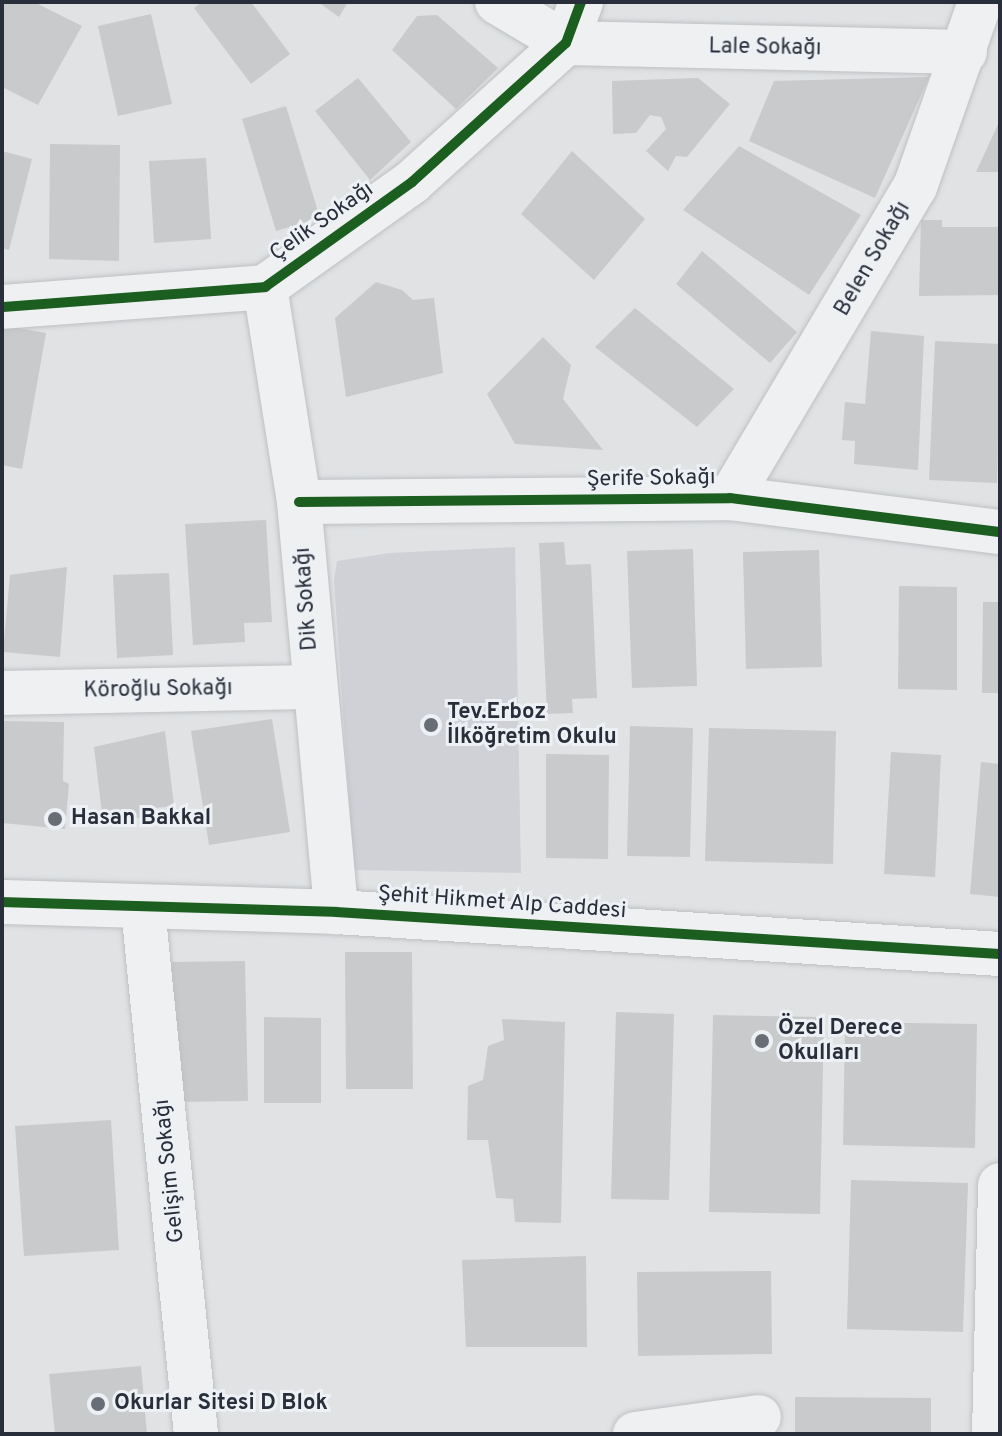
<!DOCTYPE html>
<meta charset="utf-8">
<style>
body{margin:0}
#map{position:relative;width:1002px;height:1436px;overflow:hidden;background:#e0e2e4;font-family:Overpass,sans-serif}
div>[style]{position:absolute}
.built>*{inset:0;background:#cfd1d7}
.building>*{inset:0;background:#c8cacc}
.roads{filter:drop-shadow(0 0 2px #bec0c2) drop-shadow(0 0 2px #bec0c2)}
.minor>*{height:44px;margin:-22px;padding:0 22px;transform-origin:22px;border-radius:22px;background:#eff0f1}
.tertiary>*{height:44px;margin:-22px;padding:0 22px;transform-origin:22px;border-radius:22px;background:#eff0f1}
.cycleway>*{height:10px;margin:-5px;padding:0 5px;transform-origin:5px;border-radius:5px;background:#1b5e20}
.dots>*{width:22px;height:22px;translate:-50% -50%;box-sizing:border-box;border:4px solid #edf0f4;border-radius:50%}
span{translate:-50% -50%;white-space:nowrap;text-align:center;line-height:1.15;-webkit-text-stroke:6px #edf0f4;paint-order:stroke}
.street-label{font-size:22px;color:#292e3b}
.poi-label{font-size:22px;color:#292e3b;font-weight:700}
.left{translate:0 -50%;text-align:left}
.frame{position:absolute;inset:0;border:4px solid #292e3b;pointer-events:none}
</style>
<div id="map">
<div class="built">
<div style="clip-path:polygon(515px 547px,521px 873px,354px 870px,334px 580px,337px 561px,390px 553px)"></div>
</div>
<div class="building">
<div style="clip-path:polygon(2px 2px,34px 2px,82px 26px,38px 105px,2px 87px)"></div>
<div style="clip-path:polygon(202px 2px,251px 2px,290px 54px,251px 84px,194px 8px)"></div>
<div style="clip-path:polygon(318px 2px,348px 2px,339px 17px)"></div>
<div style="clip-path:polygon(151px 14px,172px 104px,118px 116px,98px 26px)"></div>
<div style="clip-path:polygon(437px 15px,498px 68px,456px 109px,392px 50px,417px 16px)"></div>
<div style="clip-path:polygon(929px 77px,875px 198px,749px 141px,774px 81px)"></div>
<div style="clip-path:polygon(358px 78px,411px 142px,370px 180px,315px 111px)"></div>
<div style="clip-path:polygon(698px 78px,730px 104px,687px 157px,676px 156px,668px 171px,646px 151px,666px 129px,661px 117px,650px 115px,636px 133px,613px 134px,612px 81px)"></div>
<div style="clip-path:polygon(286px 106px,320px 218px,276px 231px,242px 119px)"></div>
<div style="clip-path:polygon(1000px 120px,1000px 172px,976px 172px)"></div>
<div style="clip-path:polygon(50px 144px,120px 145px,119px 261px,49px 259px)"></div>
<div style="clip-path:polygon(739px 146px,861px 215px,809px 295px,683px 210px)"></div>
<div style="clip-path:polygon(2px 151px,32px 159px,9px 250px,2px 248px)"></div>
<div style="clip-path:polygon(572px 151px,645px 219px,594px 280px,521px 214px)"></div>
<div style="clip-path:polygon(206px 158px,211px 239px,154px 243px,149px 161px)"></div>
<div style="clip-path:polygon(921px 220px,942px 220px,942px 227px,1000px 227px,999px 295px,919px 296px)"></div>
<div style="clip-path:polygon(702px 251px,797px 332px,770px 363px,676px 284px)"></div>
<div style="clip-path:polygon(376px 282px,402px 290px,413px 300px,434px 298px,443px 373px,346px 397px,335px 318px)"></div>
<div style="clip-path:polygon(635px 308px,734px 389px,697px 427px,595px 347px)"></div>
<div style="clip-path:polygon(2px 325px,46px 333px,22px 469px,2px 465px)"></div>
<div style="clip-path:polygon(871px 331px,924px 336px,918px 470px,854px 464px,855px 441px,842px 440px,845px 402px,865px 404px)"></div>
<div style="clip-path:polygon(543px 337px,571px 365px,563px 399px,603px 450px,515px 444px,487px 394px)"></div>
<div style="clip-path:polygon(935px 341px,1000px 344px,997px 483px,929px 480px)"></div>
<div style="clip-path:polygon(266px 520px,272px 622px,244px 623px,245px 642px,193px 645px,185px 524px)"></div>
<div style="clip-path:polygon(564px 542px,566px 565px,591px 564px,597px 698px,572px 699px,573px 713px,547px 714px,539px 543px)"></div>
<div style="clip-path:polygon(693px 549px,697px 686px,632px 688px,627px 551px)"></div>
<div style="clip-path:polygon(819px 550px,822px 667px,746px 669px,743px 552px)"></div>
<div style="clip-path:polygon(67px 567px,60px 657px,3px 652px,10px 575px)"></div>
<div style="clip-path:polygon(169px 573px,173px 655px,117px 658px,113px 575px)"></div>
<div style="clip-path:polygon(899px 586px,957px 587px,957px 690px,898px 689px)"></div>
<div style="clip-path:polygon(983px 602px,1000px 602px,1000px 693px,982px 693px)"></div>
<div style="clip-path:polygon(272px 719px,290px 832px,209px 845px,191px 731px)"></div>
<div style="clip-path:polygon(2px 721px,64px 722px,63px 781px,69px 784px,65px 829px,2px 823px)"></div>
<div style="clip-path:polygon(630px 726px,693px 728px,690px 857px,627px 856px)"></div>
<div style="clip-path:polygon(709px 728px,836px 731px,833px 864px,705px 861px)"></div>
<div style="clip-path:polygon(165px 731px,174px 806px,145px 809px,146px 817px,103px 822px,94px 747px)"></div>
<div style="clip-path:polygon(891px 752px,941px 755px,935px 877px,884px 874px)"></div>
<div style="clip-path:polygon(546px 754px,609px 755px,608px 859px,546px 858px)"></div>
<div style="clip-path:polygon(981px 762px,1000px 764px,1000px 897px,970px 894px)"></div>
<div style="clip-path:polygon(345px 952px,412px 952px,413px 1089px,346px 1089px)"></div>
<div style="clip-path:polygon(245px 961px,248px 1101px,173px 1102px,171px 962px)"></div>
<div style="clip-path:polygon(616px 1012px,674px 1014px,669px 1200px,611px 1199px)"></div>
<div style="clip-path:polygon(713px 1015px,824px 1017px,820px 1214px,709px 1212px)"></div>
<div style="clip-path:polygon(264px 1017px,321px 1018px,321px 1103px,264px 1103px)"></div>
<div style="clip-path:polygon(502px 1019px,565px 1022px,561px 1223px,515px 1222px,513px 1199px,496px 1198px,488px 1140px,467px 1140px,468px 1086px,483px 1080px,488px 1046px,504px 1040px)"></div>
<div style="clip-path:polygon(845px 1022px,977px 1024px,975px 1148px,843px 1145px)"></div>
<div style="clip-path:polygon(111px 1120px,119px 1250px,24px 1256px,15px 1126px)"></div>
<div style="clip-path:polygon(851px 1180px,968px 1183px,963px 1332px,847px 1329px)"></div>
<div style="clip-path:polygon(586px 1256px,587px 1347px,466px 1347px,462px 1260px)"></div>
<div style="clip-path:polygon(771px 1271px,772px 1354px,638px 1356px,637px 1272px)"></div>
<div style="clip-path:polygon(141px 1366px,147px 1434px,55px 1434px,49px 1374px)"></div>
<div style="clip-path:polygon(795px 1397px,931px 1398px,931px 1434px,795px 1434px)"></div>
</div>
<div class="roads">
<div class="minor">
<div style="left:497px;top:2px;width:80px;rotate:30.7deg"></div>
<div style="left:566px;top:43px;width:399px;rotate:1.3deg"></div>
<div style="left:265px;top:287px;width:218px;rotate:81deg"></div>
<div style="left:299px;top:502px;width:412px;rotate:84.8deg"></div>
<div style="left:2px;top:307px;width:264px;rotate:-4.3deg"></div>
<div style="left:265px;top:287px;width:181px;rotate:-35.5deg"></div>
<div style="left:412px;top:182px;width:207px;rotate:-42.1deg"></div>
<div style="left:566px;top:43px;width:44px;rotate:-69.9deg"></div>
<div style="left:730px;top:498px;width:362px;rotate:-59.3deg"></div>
<div style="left:915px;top:187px;width:196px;rotate:-70.6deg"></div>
<div style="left:299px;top:502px;width:431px;rotate:-0.5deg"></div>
<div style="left:730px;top:498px;width:272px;rotate:7.2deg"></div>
<div style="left:2px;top:693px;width:311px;rotate:-1.1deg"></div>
<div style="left:143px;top:908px;width:529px;rotate:84.25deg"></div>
<div style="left:635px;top:1434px;width:125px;rotate:-7.8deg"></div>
<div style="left:994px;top:1434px;width:249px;rotate:-88.6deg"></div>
</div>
<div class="tertiary">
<div style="left:2px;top:902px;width:334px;rotate:1.7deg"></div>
<div style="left:336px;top:912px;width:665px;rotate:3.62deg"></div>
</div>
</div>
<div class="cycleway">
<div style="left:2px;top:307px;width:264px;rotate:-4.3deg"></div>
<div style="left:265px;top:287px;width:181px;rotate:-35.5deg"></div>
<div style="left:412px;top:182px;width:207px;rotate:-42.1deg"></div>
<div style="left:566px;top:43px;width:44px;rotate:-69.9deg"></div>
<div style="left:299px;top:502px;width:431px;rotate:-0.5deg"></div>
<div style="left:730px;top:498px;width:272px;rotate:7.2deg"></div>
<div style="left:2px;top:902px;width:334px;rotate:1.7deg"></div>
<div style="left:336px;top:912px;width:665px;rotate:3.62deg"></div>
</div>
<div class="dots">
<div style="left:431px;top:725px;background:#696d76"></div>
<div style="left:55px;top:819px;background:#696d76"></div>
<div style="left:762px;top:1041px;background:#696d76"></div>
<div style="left:98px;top:1404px;background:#696d76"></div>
</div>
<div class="street-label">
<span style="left:765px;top:48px;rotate:1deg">Lale Sokağı</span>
<span style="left:322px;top:222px;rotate:-35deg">Çelik Sokağı</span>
<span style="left:873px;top:259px;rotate:-60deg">Belen Sokağı</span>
<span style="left:651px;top:479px;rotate:-1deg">Şerife Sokağı</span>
<span style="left:307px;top:599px;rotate:-94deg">Dik Sokağı</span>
<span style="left:158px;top:690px;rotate:-1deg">Köroğlu Sokağı</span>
<span style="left:502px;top:903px;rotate:4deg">Şehit Hikmet Alp Caddesi</span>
<span style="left:170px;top:1171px;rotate:-96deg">Gelişim Sokağı</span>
</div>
<div class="poi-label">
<span class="left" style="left:447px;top:725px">Tev.Erboz<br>İlköğretim Okulu</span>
<span class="left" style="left:71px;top:819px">Hasan Bakkal</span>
<span class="left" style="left:778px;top:1041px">Özel Derece<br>Okulları</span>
<span class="left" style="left:114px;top:1404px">Okurlar Sitesi D Blok</span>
</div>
<div class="frame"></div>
</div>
